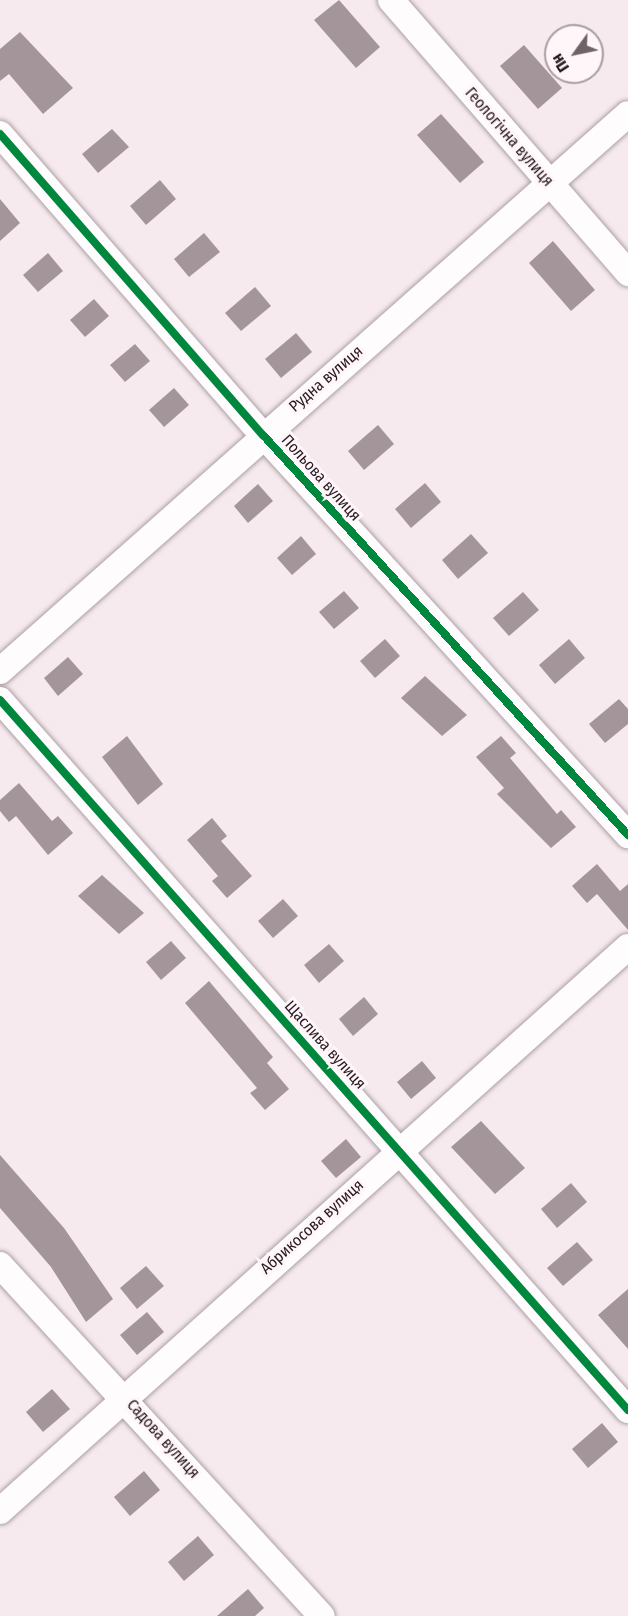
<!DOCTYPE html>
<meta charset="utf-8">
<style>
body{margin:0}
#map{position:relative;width:628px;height:1616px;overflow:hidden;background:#f6eaef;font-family:"Fira Sans Condensed",sans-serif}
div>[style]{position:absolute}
.building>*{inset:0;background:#a4959b}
.roads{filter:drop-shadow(0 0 2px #aca0a5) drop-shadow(0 0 2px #aca0a5)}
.minor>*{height:26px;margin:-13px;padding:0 13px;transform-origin:13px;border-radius:13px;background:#fefcfd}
.cycleway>*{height:8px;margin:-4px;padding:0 4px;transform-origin:4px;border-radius:4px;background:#00873e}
span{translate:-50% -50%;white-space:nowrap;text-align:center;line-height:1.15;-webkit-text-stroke:6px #fff6fa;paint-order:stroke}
.street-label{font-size:16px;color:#27191f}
.north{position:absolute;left:544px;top:24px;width:60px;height:60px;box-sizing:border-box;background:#fff6fa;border:2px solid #a99ea2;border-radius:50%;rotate:237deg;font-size:16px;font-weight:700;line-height:24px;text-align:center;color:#27191f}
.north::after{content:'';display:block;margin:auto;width:21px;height:27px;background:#6f6268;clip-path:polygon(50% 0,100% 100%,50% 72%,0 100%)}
</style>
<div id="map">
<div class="building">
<div style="clip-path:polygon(339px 0,380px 47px,356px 68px,314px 20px)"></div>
<div style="clip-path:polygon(20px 32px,73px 88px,43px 114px,9px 74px,0 81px,0 49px)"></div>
<div style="clip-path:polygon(524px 45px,562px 88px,538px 109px,500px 66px)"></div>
<div style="clip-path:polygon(441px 114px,484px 162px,460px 183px,417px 135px)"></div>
<div style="clip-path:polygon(112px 129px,129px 147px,98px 173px,82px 154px)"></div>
<div style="clip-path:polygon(160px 180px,176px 199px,146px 225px,130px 206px)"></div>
<div style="clip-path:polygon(0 199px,20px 223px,0 241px)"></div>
<div style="clip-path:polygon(204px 233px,220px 252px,189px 277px,174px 259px)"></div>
<div style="clip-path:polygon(553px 241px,595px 290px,571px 311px,529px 263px)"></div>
<div style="clip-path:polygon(48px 253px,63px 271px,38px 292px,23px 275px)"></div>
<div style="clip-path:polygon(255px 287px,271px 306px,241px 331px,225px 313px)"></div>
<div style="clip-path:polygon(94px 299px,109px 316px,85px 337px,70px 320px)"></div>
<div style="clip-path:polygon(296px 333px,312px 352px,281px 378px,265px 359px)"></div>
<div style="clip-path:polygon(135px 344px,150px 361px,125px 382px,110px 365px)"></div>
<div style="clip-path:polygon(174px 388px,189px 405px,164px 427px,149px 410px)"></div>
<div style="clip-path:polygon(378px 425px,394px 444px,364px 470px,348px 451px)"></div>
<div style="clip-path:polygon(425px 483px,441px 502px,411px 528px,395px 509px)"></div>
<div style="clip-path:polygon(258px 484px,273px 501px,248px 523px,234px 506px)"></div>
<div style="clip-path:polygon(471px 534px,488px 553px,458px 579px,442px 560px)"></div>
<div style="clip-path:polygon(301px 536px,316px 554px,292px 575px,277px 558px)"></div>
<div style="clip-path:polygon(344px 591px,359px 608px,334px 629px,319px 612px)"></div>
<div style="clip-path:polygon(523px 592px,539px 610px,509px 636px,493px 618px)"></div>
<div style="clip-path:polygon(385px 639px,400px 656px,375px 678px,360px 661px)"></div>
<div style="clip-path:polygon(569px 639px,585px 658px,555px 684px,539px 665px)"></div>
<div style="clip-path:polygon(68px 657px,83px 674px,58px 696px,44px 678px)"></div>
<div style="clip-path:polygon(425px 676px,467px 715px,442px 736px,401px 698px)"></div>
<div style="clip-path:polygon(619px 699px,628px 709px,628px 724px,605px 743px,589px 724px)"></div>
<div style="clip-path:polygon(127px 736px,163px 784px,138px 805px,102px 757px)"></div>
<div style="clip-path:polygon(501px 736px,516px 753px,510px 758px,557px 814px,561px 810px,576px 827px,551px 848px,497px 794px,504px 788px,476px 757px)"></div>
<div style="clip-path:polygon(19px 783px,52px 821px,58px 816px,73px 833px,48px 855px,16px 816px,9px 822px,0 811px,0 800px)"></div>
<div style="clip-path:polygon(212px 818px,227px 836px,221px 841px,252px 876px,227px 898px,212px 881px,218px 876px,187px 840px)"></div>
<div style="clip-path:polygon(597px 864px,620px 891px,628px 884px,628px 930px,597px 894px,587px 903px,572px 886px)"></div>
<div style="clip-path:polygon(102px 875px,144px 913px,119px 934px,78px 896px)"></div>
<div style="clip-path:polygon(283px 899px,298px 916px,273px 938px,258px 921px)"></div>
<div style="clip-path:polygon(171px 941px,186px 958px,161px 980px,146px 962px)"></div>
<div style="clip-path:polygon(329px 944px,344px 961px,319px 983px,304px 965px)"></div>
<div style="clip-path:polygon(209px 981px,273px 1057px,267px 1063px,289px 1089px,265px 1110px,250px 1093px,257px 1088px,185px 1003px)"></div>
<div style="clip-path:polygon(364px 997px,378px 1014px,353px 1036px,339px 1019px)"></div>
<div style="clip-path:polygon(422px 1061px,436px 1078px,411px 1099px,397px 1082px)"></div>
<div style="clip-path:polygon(481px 1121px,525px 1168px,495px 1194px,451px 1147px)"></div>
<div style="clip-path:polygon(346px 1139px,361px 1157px,336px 1178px,321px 1161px)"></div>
<div style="clip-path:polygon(0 1155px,64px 1228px,113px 1299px,86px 1322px,51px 1267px,0 1208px)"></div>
<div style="clip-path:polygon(571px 1183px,587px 1202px,557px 1228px,541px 1209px)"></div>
<div style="clip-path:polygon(577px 1242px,593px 1260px,563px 1286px,547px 1268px)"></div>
<div style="clip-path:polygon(146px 1266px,164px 1286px,137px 1309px,120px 1288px)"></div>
<div style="clip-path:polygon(628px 1289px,628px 1349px,598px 1315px)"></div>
<div style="clip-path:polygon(147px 1312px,164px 1332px,137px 1355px,120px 1335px)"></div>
<div style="clip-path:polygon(52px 1389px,70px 1409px,43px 1432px,26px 1412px)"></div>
<div style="clip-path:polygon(602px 1423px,618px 1442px,588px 1468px,572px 1449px)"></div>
<div style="clip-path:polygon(144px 1471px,160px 1490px,130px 1516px,114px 1497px)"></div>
<div style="clip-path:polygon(198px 1536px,214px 1555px,184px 1581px,168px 1562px)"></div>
<div style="clip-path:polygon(248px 1589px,264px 1608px,255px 1616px,217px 1616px)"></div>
</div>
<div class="roads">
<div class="minor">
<div style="left:391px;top:0;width:362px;rotate:49deg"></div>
<div style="left:0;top:134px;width:400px;rotate:48.9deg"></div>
<div style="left:263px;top:435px;width:542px;rotate:47.62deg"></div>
<div style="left:0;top:671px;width:839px;rotate:-41.57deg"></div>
<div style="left:0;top:700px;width:948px;rotate:48.51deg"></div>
<div style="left:0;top:1265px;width:476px;rotate:47.5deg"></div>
<div style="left:0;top:1511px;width:844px;rotate:-41.93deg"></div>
</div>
</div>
<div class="cycleway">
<div style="left:0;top:134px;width:400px;rotate:48.9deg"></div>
<div style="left:263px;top:435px;width:542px;rotate:47.62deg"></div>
<div style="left:0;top:700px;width:948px;rotate:48.51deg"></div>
</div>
<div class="street-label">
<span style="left:509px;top:137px;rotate:49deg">Геологічна вулиця</span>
<span style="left:326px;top:379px;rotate:-41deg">Рудна вулиця</span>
<span style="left:321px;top:478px;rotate:48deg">Польова вулиця</span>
<span style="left:325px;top:1045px;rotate:48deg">Щаслива вулиця</span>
<span style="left:312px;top:1227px;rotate:-42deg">Абрикосова вулиця</span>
<span style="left:163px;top:1439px;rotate:48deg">Садова вулиця</span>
</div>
<div class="north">Пн</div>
</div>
